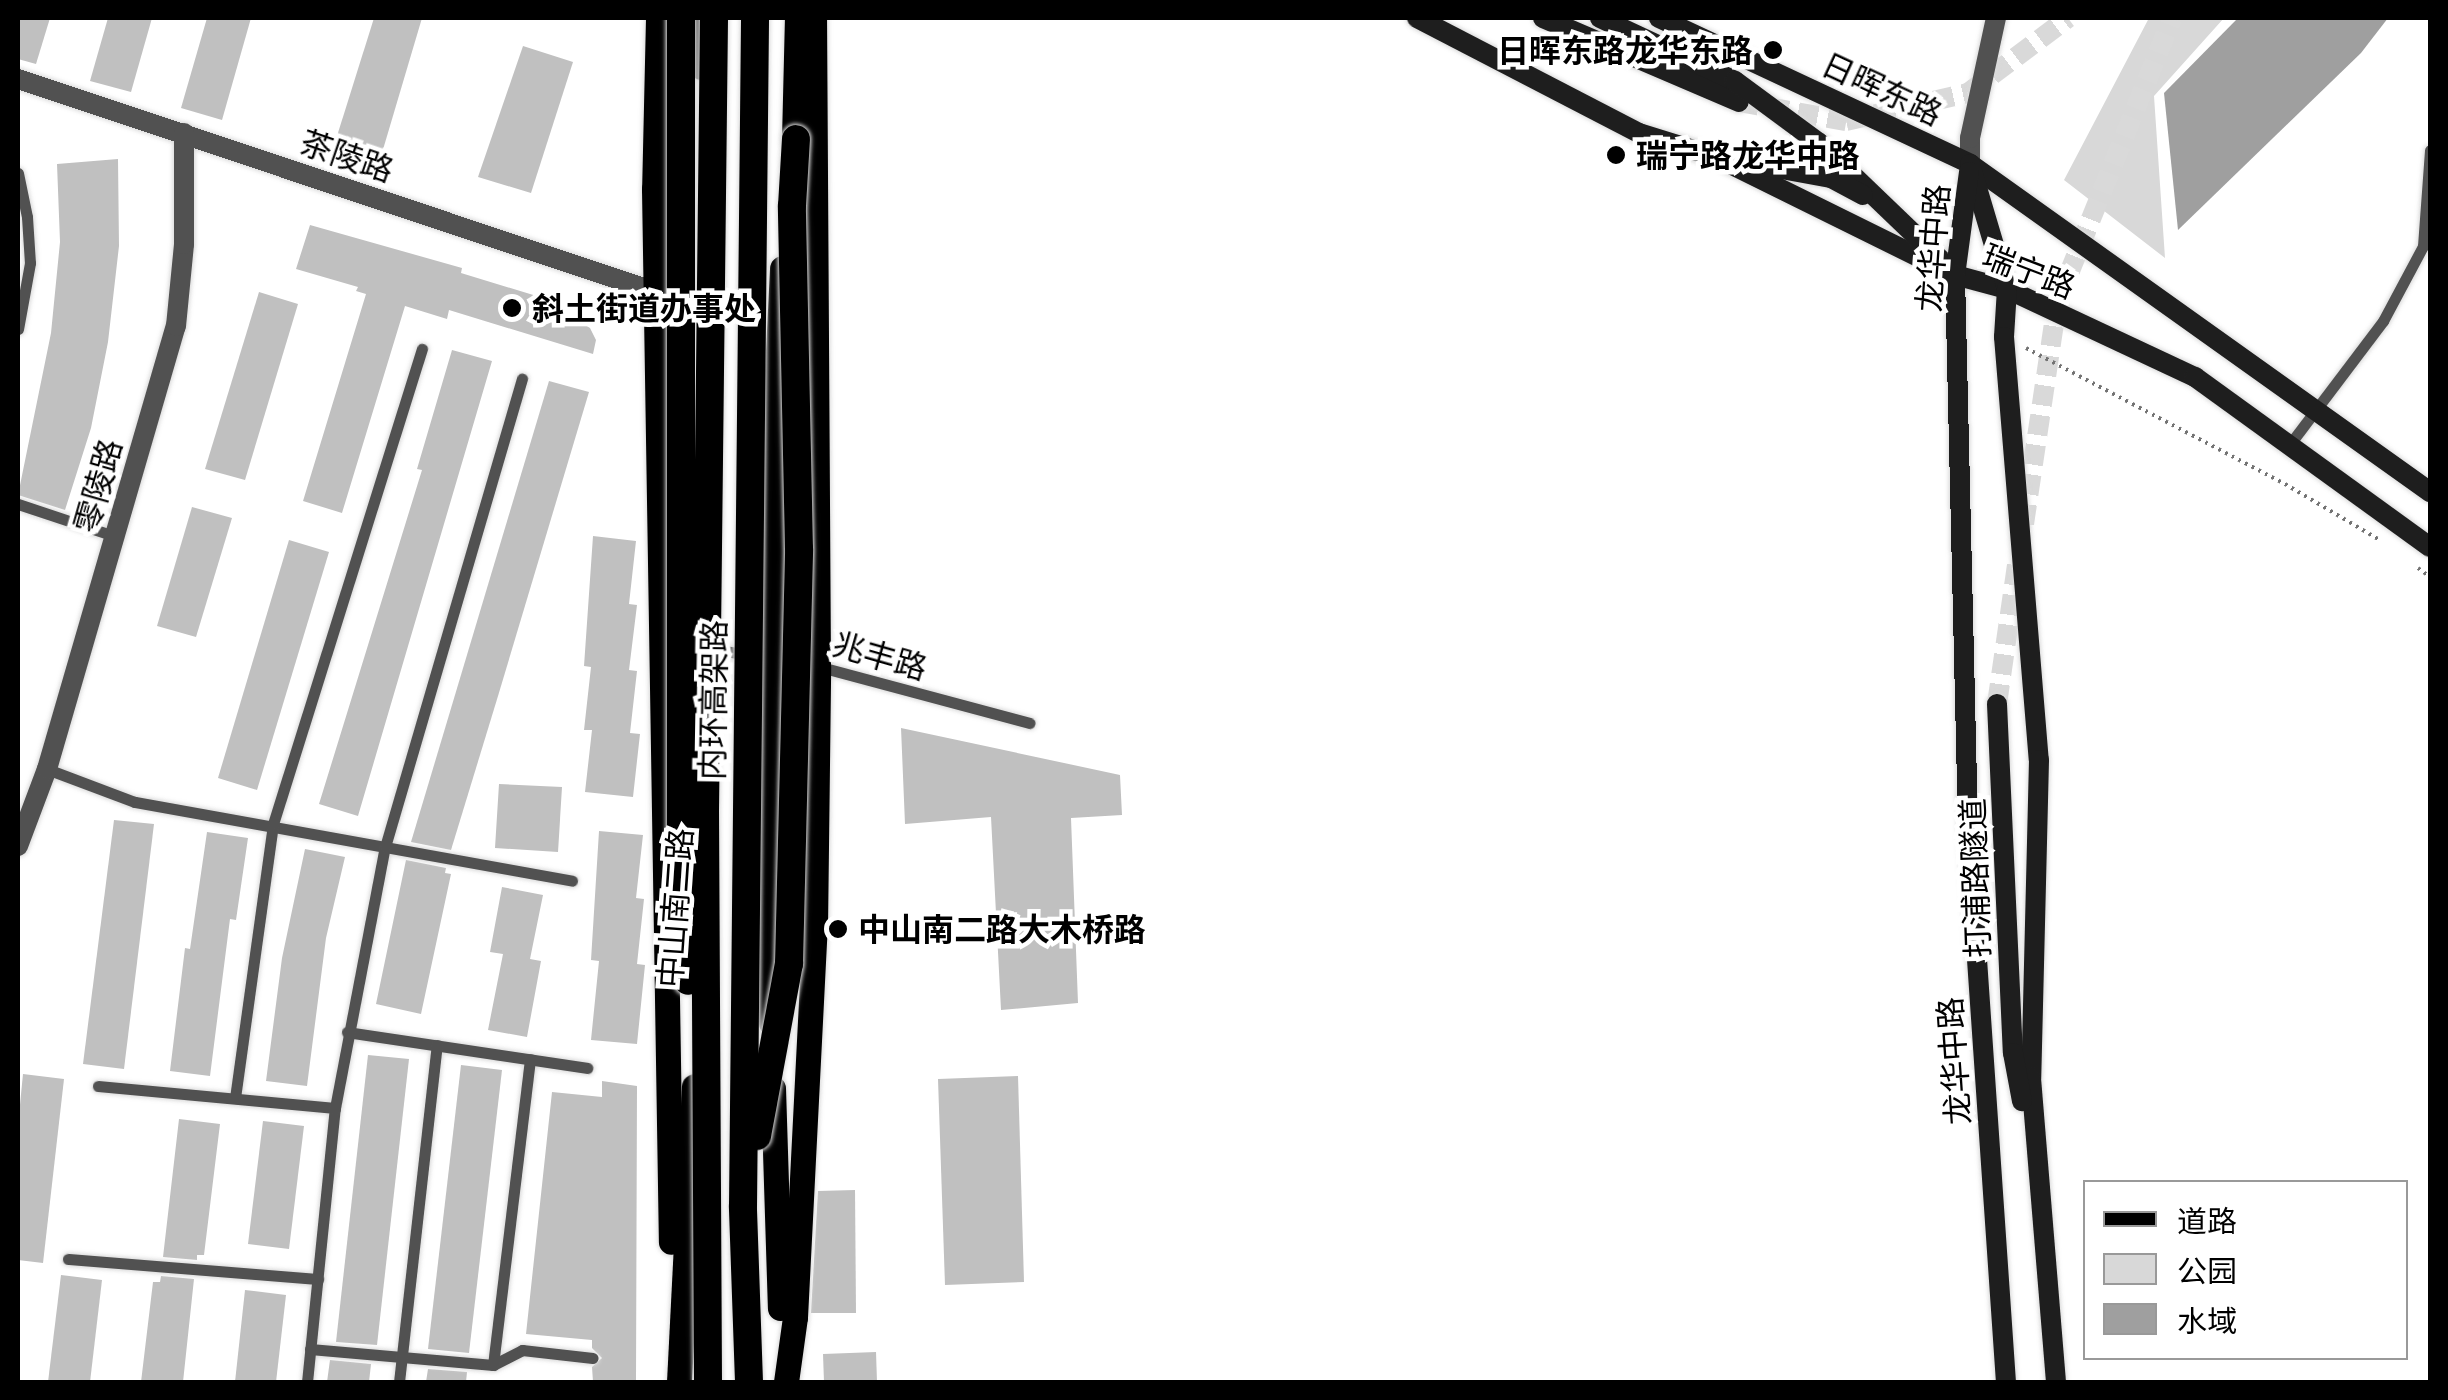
<!DOCTYPE html>
<meta charset="utf-8">
<style>
body{margin:0}
#map{position:relative;width:2448px;height:1400px;overflow:hidden;background:#fff;font-family:Quicksand,"Noto Sans SC",sans-serif}
div>[style]{position:absolute}
.green>*{inset:0;background:#d8d8d8}
.water>*{inset:0;background:#9f9f9f}
.building>*{inset:0;background:#c0c0c0}
.secondary-tunnel>*{height:20px;margin-top:-10px;transform-origin:0;background:repeating-linear-gradient(90deg,#d9d9d9 0 20px,transparent 0 30px)}
.path>*{height:4px;margin-top:-2px;transform-origin:0;background:repeating-linear-gradient(90deg,#737373 0 2.5px,transparent 0 7.5px)}
.roads{filter:drop-shadow(0 0 2px #dbdbdb) drop-shadow(0 0 2px #dbdbdb)}
.service>*{height:11px;margin:-5.5px;padding:0 5.5px;transform-origin:5.5px;border-radius:5.5px;background:#515151}
.minor>*{height:20px;margin:-10px;padding:0 10px;transform-origin:10px;border-radius:10px;background:#515151}
.secondary>*{height:20px;margin:-10px;padding:0 10px;transform-origin:10px;border-radius:10px;background:#1e1e1e}
.primary>*{height:25px;margin:-12.5px;padding:0 12.5px;transform-origin:12.5px;border-radius:12.5px;background:#000}
.trunk>*{height:28px;margin:-14px;padding:0 14px;transform-origin:14px;border-radius:14px;background:#000}
.bridges{filter:drop-shadow(0 0 2px #dbdbdb) drop-shadow(0 0 2px #dbdbdb)}
.trunk-bridge>*{height:28px;margin:-14px;padding:0 14px;transform-origin:14px;border-radius:14px;background:#000}
.dots>*{width:28px;height:28px;translate:-50% -50%;box-sizing:border-box;border:5px solid #fff;border-radius:50%}
span{translate:-50% -50%;white-space:nowrap;text-align:center;line-height:1.15;-webkit-text-stroke:9px #fff;paint-order:stroke}
.poi-label{font-size:32px;color:#000;font-weight:700}
.right{translate:-100% -50%;text-align:right}
.left{translate:0 -50%;text-align:left}
.street-label{font-size:32px;color:#000}
.frame{position:absolute;inset:0;border:20px solid #000;pointer-events:none}
.legend{position:absolute;left:2083px;top:1180px;width:325px;height:180px;box-sizing:border-box;background:#fff;border:2px solid #999;margin:0;padding:12px 18px;list-style:none;font-size:30px;color:#000}
.legend li{display:flex;align-items:center;gap:20px;height:50px}
.legend b{width:50px;border:2px solid #999}
</style>
<div id="map">
<div class="green">
<div style="clip-path:polygon(2149px 18px,2224px 18px,2154px 96px,2165px 258px,2064px 180px)"></div>
</div>
<div class="water">
<div style="clip-path:polygon(2238px 18px,2388px 18px,2361px 53px,2178px 230px,2164px 93px)"></div>
</div>
<div class="building">
<div style="clip-path:polygon(18px 18px,50px 18px,36px 64px,18px 59px)"></div>
<div style="clip-path:polygon(108px 18px,152px 18px,131px 92px,90px 81px)"></div>
<div style="clip-path:polygon(207px 18px,251px 18px,222px 120px,181px 108px)"></div>
<div style="clip-path:polygon(374px 18px,422px 18px,379px 163px,332px 152px)"></div>
<div style="clip-path:polygon(523px 46px,573px 62px,531px 193px,478px 177px)"></div>
<div style="clip-path:polygon(118px 159px,119px 246px,108px 342px,91px 428px,65px 510px,18px 495px,51px 333px,60px 242px,57px 164px)"></div>
<div style="clip-path:polygon(310px 225px,462px 268px,461px 273px,566px 305px,564px 312px,590px 328px,596px 340px,593px 354px,449px 310px,447px 319px,405px 306px,342px 513px,303px 501px,366px 294px,356px 291px,358px 287px,296px 269px)"></div>
<div style="clip-path:polygon(259px 292px,298px 304px,245px 480px,205px 469px)"></div>
<div style="clip-path:polygon(452px 350px,492px 361px,358px 816px,319px 804px,422px 470px,417px 469px)"></div>
<div style="clip-path:polygon(549px 381px,589px 392px,498px 696px,451px 850px,411px 842px)"></div>
<div style="clip-path:polygon(192px 507px,232px 518px,196px 637px,157px 626px)"></div>
<div style="clip-path:polygon(593px 536px,636px 541px,629px 604px,637px 605px,629px 670px,637px 671px,630px 733px,640px 734px,633px 797px,585px 792px,592px 730px,584px 730px,591px 667px,584px 666px)"></div>
<div style="clip-path:polygon(289px 540px,329px 552px,257px 790px,218px 778px)"></div>
<div style="clip-path:polygon(901px 728px,1120px 775px,1122px 815px,1071px 818px,1078px 1003px,1001px 1010px,991px 817px,905px 824px)"></div>
<div style="clip-path:polygon(499px 784px,562px 787px,558px 852px,495px 848px)"></div>
<div style="clip-path:polygon(114px 820px,154px 824px,124px 1069px,83px 1064px)"></div>
<div style="clip-path:polygon(599px 831px,643px 835px,636px 898px,644px 899px,637px 964px,645px 965px,637px 1044px,591px 1040px,599px 961px,591px 960px)"></div>
<div style="clip-path:polygon(207px 832px,248px 838px,236px 920px,230px 919px,210px 1076px,170px 1071px,185px 948px,190px 949px)"></div>
<div style="clip-path:polygon(305px 849px,345px 857px,326px 938px,307px 1086px,266px 1081px,282px 958px)"></div>
<div style="clip-path:polygon(406px 860px,446px 868px,445px 873px,451px 874px,421px 1014px,376px 1004px)"></div>
<div style="clip-path:polygon(502px 887px,543px 895px,530px 959px,541px 961px,527px 1037px,488px 1030px,503px 954px,490px 952px)"></div>
<div style="clip-path:polygon(368px 1055px,409px 1059px,377px 1345px,336px 1342px)"></div>
<div style="clip-path:polygon(461px 1065px,502px 1070px,469px 1353px,428px 1349px)"></div>
<div style="clip-path:polygon(23px 1074px,64px 1079px,43px 1263px,18px 1260px,18px 1125px)"></div>
<div style="clip-path:polygon(1018px 1076px,1024px 1282px,945px 1285px,938px 1079px)"></div>
<div style="clip-path:polygon(602px 1081px,637px 1086px,636px 1382px,593px 1382px,592px 1367px,602px 1358px,592px 1348px,592px 1340px,526px 1334px,552px 1092px,602px 1097px)"></div>
<div style="clip-path:polygon(179px 1119px,220px 1124px,204px 1255px,197px 1255px,197px 1260px,163px 1257px)"></div>
<div style="clip-path:polygon(263px 1121px,304px 1126px,289px 1249px,248px 1244px)"></div>
<div style="clip-path:polygon(855px 1190px,856px 1313px,811px 1313px,818px 1191px)"></div>
<div style="clip-path:polygon(61px 1275px,102px 1280px,90px 1382px,48px 1382px)"></div>
<div style="clip-path:polygon(161px 1276px,194px 1279px,183px 1382px,141px 1382px,153px 1282px,160px 1282px)"></div>
<div style="clip-path:polygon(245px 1290px,286px 1295px,276px 1382px,235px 1382px)"></div>
<div style="clip-path:polygon(876px 1352px,877px 1382px,824px 1382px,823px 1354px)"></div>
<div style="clip-path:polygon(330px 1360px,371px 1364px,369px 1382px,327px 1382px)"></div>
<div style="clip-path:polygon(428px 1369px,467px 1372px,466px 1382px,426px 1382px)"></div>
</div>
<div class="secondary-tunnel">
<div style="left:1739px;top:102px;width:109px;rotate:10.1deg"></div>
<div style="left:1846px;top:121px;width:125px;rotate:-12.9deg"></div>
<div style="left:1968px;top:93px;width:125px;rotate:-36.9deg"></div>
<div style="left:2024px;top:524px;width:223px;rotate:-81.5deg"></div>
<div style="left:2057px;top:303px;width:307px;rotate:-68deg"></div>
<div style="left:1997px;top:704px;width:148px;rotate:-81.8deg"></div>
</div>
<div class="path">
<div style="left:2026px;top:348px;width:293px;rotate:27.7deg"></div>
<div style="left:2285px;top:484px;width:108px;rotate:30.6deg"></div>
<div style="left:2418px;top:568px;width:15px;rotate:37deg"></div>
</div>
<div class="roads">
<div class="service">
<div style="left:18px;top:173px;width:45px;rotate:78.4deg"></div>
<div style="left:27px;top:217px;width:46px;rotate:86.3deg"></div>
<div style="left:30px;top:263px;width:67px;rotate:100.3deg"></div>
<div style="left:2290px;top:444px;width:154px;rotate:-52.9deg"></div>
<div style="left:2383px;top:321px;width:85px;rotate:-61.9deg"></div>
<div style="left:2423px;top:246px;width:96px;rotate:-85.8deg"></div>
<div style="left:18px;top:504px;width:101px;rotate:18.4deg"></div>
<div style="left:714px;top:649px;width:36px;rotate:10deg"></div>
<div style="left:817px;top:666px;width:220px;rotate:15deg"></div>
<div style="left:47px;top:769px;width:94px;rotate:20.6deg"></div>
<div style="left:135px;top:802px;width:444px;rotate:10.2deg"></div>
<div style="left:347px;top:1032px;width:243px;rotate:8.5deg"></div>
<div style="left:98px;top:1086px;width:238px;rotate:5.3deg"></div>
<div style="left:235px;top:1098px;width:277px;rotate:-82.1deg"></div>
<div style="left:273px;top:824px;width:498px;rotate:-72.6deg"></div>
<div style="left:68px;top:1259px;width:251px;rotate:4.6deg"></div>
<div style="left:310px;top:1349px;width:184px;rotate:5deg"></div>
<div style="left:493px;top:1365px;width:33px;rotate:-27deg"></div>
<div style="left:522px;top:1350px;width:71px;rotate:6.4deg"></div>
<div style="left:493px;top:1365px;width:308px;rotate:-83.1deg"></div>
<div style="left:307px;top:1382px;width:275px;rotate:-84.2deg"></div>
<div style="left:335px;top:1108px;width:266px;rotate:-79.2deg"></div>
<div style="left:385px;top:847px;width:488px;rotate:-73.7deg"></div>
<div style="left:399px;top:1382px;width:339px;rotate:-83.6deg"></div>
</div>
<div class="minor">
<div style="left:18px;top:79px;width:673px;rotate:18.46deg"></div>
<div style="left:1970px;top:164px;width:26px;rotate:-90deg"></div>
<div style="left:1970px;top:138px;width:123px;rotate:-77.8deg"></div>
<div style="left:18px;top:846px;width:82px;rotate:-69.4deg"></div>
<div style="left:47px;top:769px;width:461px;rotate:-73.8deg"></div>
<div style="left:176px;top:326px;width:82px;rotate:-84.4deg"></div>
<div style="left:184px;top:244px;width:111px;rotate:-90deg"></div>
</div>
<div class="secondary">
<div style="left:1417px;top:18px;width:250px;rotate:27.4deg"></div>
<div style="left:1639px;top:133px;width:81px;rotate:17.3deg"></div>
<div style="left:1716px;top:157px;width:267px;rotate:26.3deg"></div>
<div style="left:1955px;top:275px;width:54px;rotate:15.1deg"></div>
<div style="left:2007px;top:289px;width:208px;rotate:25.1deg"></div>
<div style="left:2195px;top:377px;width:290px;rotate:35.9deg"></div>
<div style="left:1543px;top:18px;width:213px;rotate:23.2deg"></div>
<div style="left:1600px;top:18px;width:149px;rotate:25deg"></div>
<div style="left:1735px;top:81px;width:104px;rotate:36.4deg"></div>
<div style="left:1819px;top:143px;width:168px;rotate:43.8deg"></div>
<div style="left:1659px;top:18px;width:344px;rotate:25.1deg"></div>
<div style="left:1970px;top:164px;width:565px;rotate:35.49deg"></div>
<div style="left:1743px;top:162px;width:89px;rotate:10.3deg"></div>
<div style="left:1831px;top:178px;width:36px;rotate:28deg"></div>
<div style="left:1970px;top:164px;width:130px;rotate:73.5deg"></div>
<div style="left:2007px;top:289px;width:48px;rotate:93.6deg"></div>
<div style="left:2004px;top:337px;width:424px;rotate:85.3deg"></div>
<div style="left:2039px;top:760px;width:318px;rotate:91.4deg"></div>
<div style="left:2031px;top:1078px;width:305px;rotate:85.3deg"></div>
<div style="left:1969px;top:172px;width:104px;rotate:97.7deg"></div>
<div style="left:1955px;top:275px;width:553px;rotate:88.65deg"></div>
<div style="left:1968px;top:828px;width:555px;rotate:86.08deg"></div>
<div style="left:1997px;top:704px;width:349px;rotate:87.4deg"></div>
<div style="left:2013px;top:1053px;width:49px;rotate:79.4deg"></div>
</div>
<div class="primary">
<div style="left:658px;top:18px;width:171px;rotate:91.3deg"></div>
<div style="left:654px;top:189px;width:1053px;rotate:89.08deg"></div>
<div style="left:700px;top:18px;width:49px;rotate:88.8deg"></div>
<div style="left:771px;top:1023px;width:570px;rotate:-89.8deg"></div>
<div style="left:773px;top:453px;width:185px;rotate:-87.2deg"></div>
<div style="left:773px;top:1088px;width:220px;rotate:88.2deg"></div>
<div style="left:679px;top:1382px;width:296px;rotate:-87.1deg"></div>
<div style="left:786px;top:1382px;width:66px;rotate:-82.1deg"></div>
<div style="left:795px;top:1317px;width:390px;rotate:-87.1deg"></div>
<div style="left:815px;top:928px;width:262px;rotate:-89.3deg"></div>
<div style="left:818px;top:666px;width:648px;rotate:-90.35deg"></div>
</div>
<div class="trunk">
<div style="left:796px;top:139px;width:121px;rotate:-88.6deg"></div>
</div>
</div>
<div class="bridges">
<div class="trunk-bridge">
<div style="left:681px;top:18px;width:863px;rotate:90deg"></div>
<div style="left:681px;top:881px;width:100px;rotate:86deg"></div>
<div style="left:757px;top:1136px;width:175px;rotate:-79.5deg"></div>
<div style="left:789px;top:964px;width:415px;rotate:-88.6deg"></div>
<div style="left:799px;top:549px;width:343px;rotate:-91.2deg"></div>
<div style="left:792px;top:206px;width:67px;rotate:-86.6deg"></div>
<div style="left:708px;top:1382px;width:570px;rotate:-90.3deg"></div>
<div style="left:705px;top:812px;width:794px;rotate:-89.35deg"></div>
<div style="left:749px;top:1382px;width:176px;rotate:-92deg"></div>
<div style="left:743px;top:1206px;width:1188px;rotate:-89.42deg"></div>
</div>
</div>
<div class="dots">
<div style="left:1773px;top:50px;background:#000"></div>
<div style="left:1616px;top:155px;background:#000"></div>
<div style="left:512px;top:308px;background:#000"></div>
<div style="left:838px;top:929px;background:#000"></div>
</div>
<div class="poi-label">
<span class="right" style="left:1753px;top:50px">日晖东路龙华东路</span>
<span class="left" style="left:1636px;top:155px">瑞宁路龙华中路</span>
<span class="left" style="left:532px;top:308px">斜土街道办事处</span>
<span class="left" style="left:858px;top:929px">中山南二路大木桥路</span>
</div>
<div class="street-label">
<span style="left:1882px;top:89px;rotate:25deg">日晖东路</span>
<span style="left:347px;top:156px;rotate:19deg">茶陵路</span>
<span style="left:1933px;top:248px;rotate:-86deg">龙华中路</span>
<span style="left:2029px;top:271px;rotate:21deg">瑞宁路</span>
<span style="left:98px;top:486px;rotate:-74deg">零陵路</span>
<span style="left:880px;top:656px;rotate:16deg">兆丰路</span>
<span style="left:713px;top:700px;rotate:-89deg">内环高架路</span>
<span style="left:1975px;top:878px;rotate:-92deg">打浦路隧道</span>
<span style="left:675px;top:908px;rotate:-86deg">中山南二路</span>
<span style="left:1954px;top:1061px;rotate:-94deg">龙华中路</span>
</div>
<div class="frame"></div>
<ul class="legend">
<li><b style="height:12px;background:#000"></b>道路</li>
<li><b style="height:28px;background:#d8d8d8"></b>公园</li>
<li><b style="height:28px;background:#9f9f9f"></b>水域</li>
</ul>
</div>
